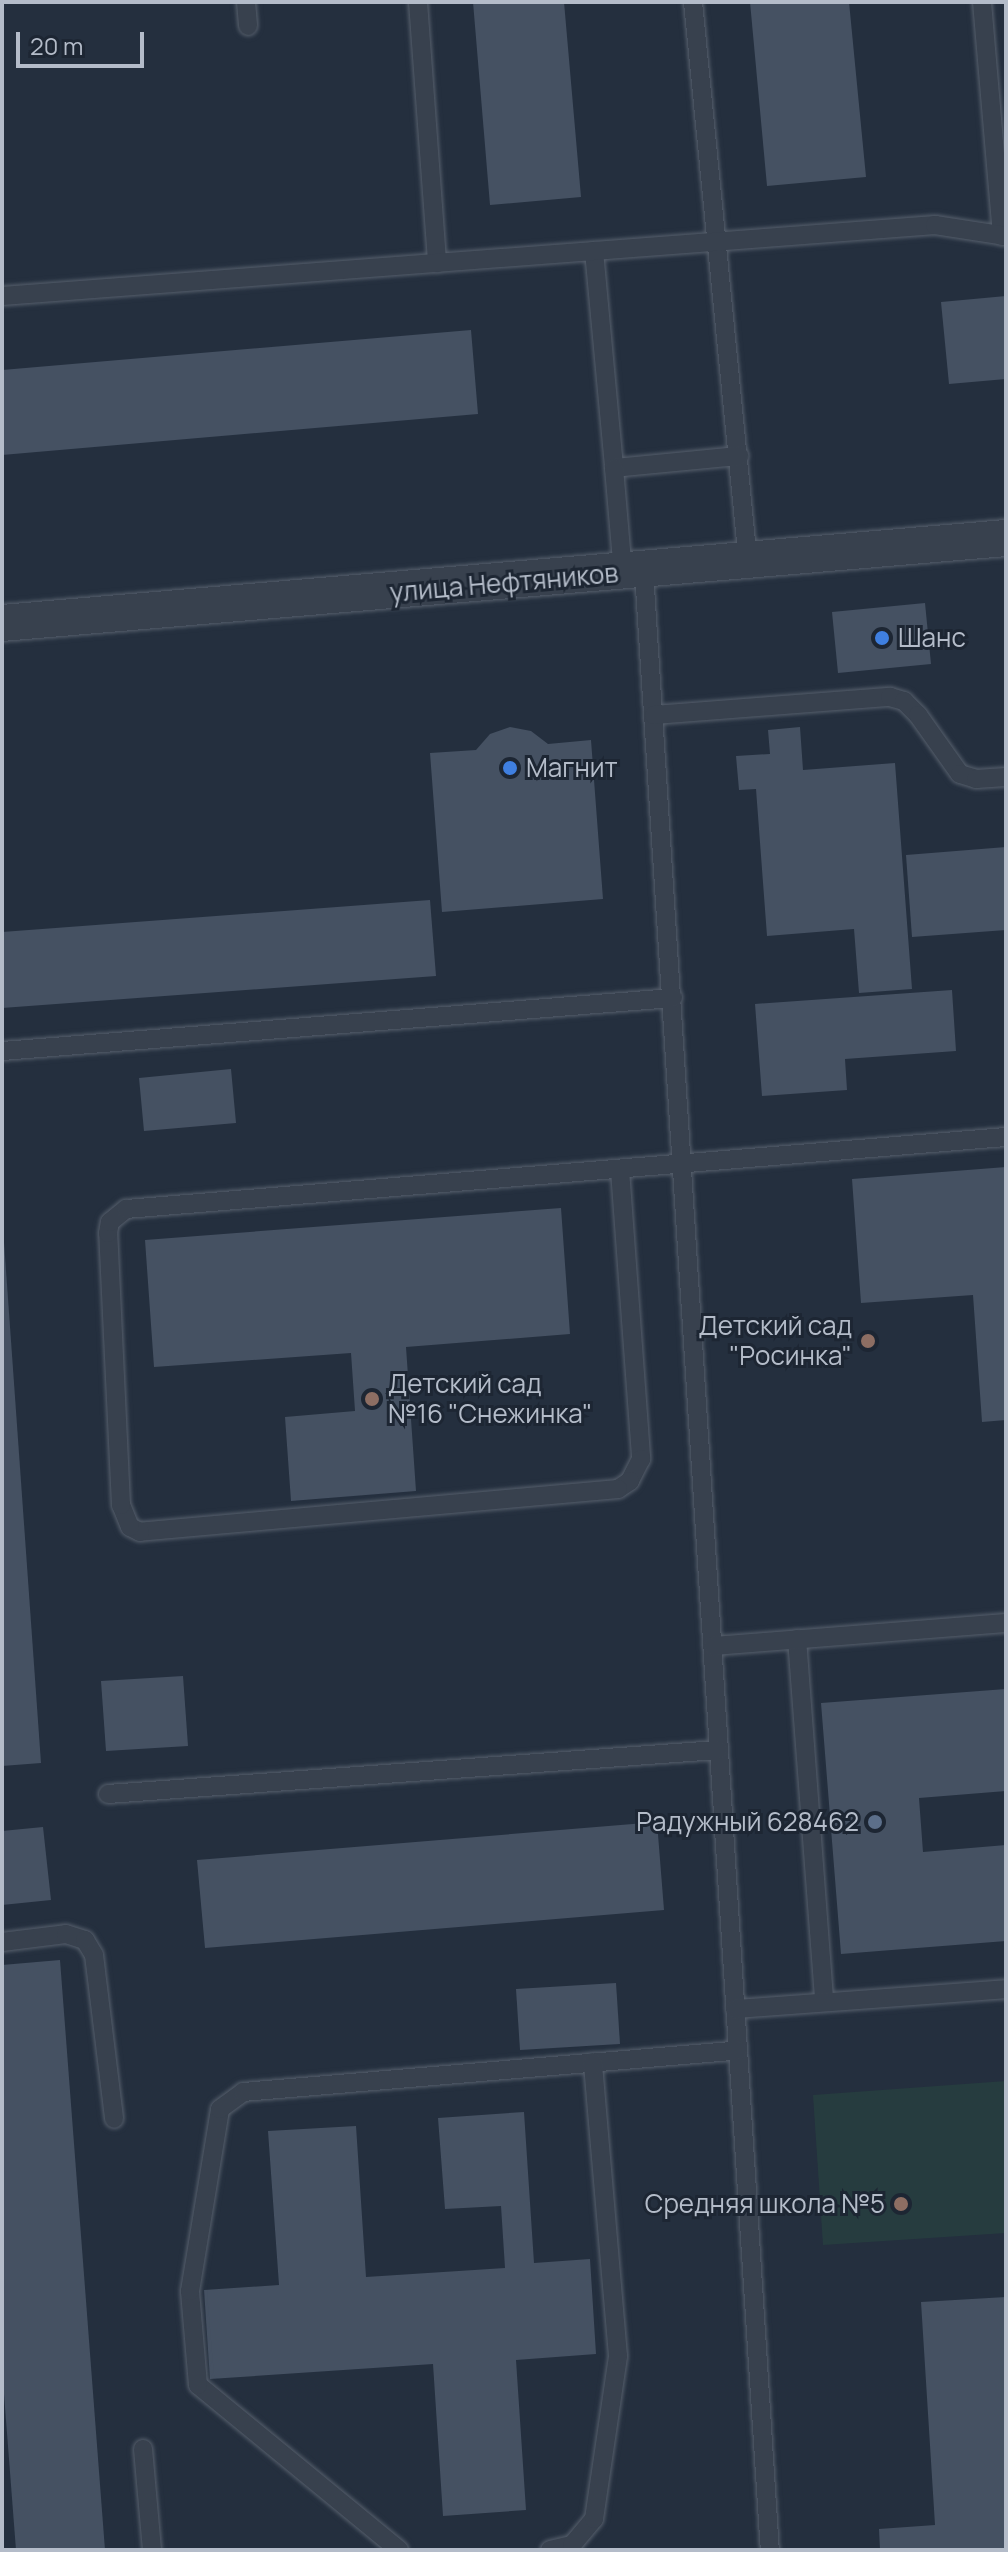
<!DOCTYPE html>
<meta charset="utf-8">
<style>
body{margin:0}
#map{position:relative;width:1008px;height:2552px;overflow:hidden;background:#242f3e;font-family:Manrope,sans-serif}
div>[style]{position:absolute}
.green>*{inset:0;background:#263c3f}
.building>*{inset:0;background:#455162}
.roads{filter:drop-shadow(0 0 2px #565f6c) drop-shadow(0 0 2px #565f6c)}
.lane>*{height:18px;margin:-9px;padding:0 9px;transform-origin:9px;border-radius:9px;background:#38414e}
.street>*{height:36px;margin:-18px;padding:0 18px;transform-origin:18px;border-radius:18px;background:#38414e}
.dots>*{width:22px;height:22px;translate:-50% -50%;box-sizing:border-box;border:4px solid #1d2633;border-radius:50%}
span{translate:-50% -50%;white-space:nowrap;text-align:center;line-height:1.15;-webkit-text-stroke:6px #1d2633;paint-order:stroke}
.street-label{font-size:26px;color:#b4bcc9}
.poi-label{font-size:26px;color:#b4bcc9}
.left{translate:0 -50%;text-align:left}
.right{translate:-100% -50%;text-align:right}
.frame{position:absolute;inset:0;border:4px solid #b4bcc9;pointer-events:none}
.scale{position:absolute;left:16px;top:32px;width:128px;height:36px;box-sizing:border-box;border:4px solid #b4bcc9;border-top:0;padding-left:10px;font-size:24px;line-height:28px;white-space:nowrap;color:#b4bcc9;-webkit-text-stroke:6px #1d2633;paint-order:stroke}
</style>
<div id="map">
<div class="green">
<div style="clip-path:polygon(1006px 2081px,1006px 2233px,823px 2245px,813px 2095px)"></div>
</div>
<div class="building">
<div style="clip-path:polygon(473px 2px,564px 2px,581px 197px,490px 205px)"></div>
<div style="clip-path:polygon(750px 2px,849px 2px,866px 177px,767px 186px)"></div>
<div style="clip-path:polygon(1006px 296px,1006px 379px,949px 384px,941px 302px)"></div>
<div style="clip-path:polygon(471px 330px,478px 414px,2px 455px,2px 370px)"></div>
<div style="clip-path:polygon(925px 603px,931px 664px,838px 673px,832px 612px)"></div>
<div style="clip-path:polygon(510px 727px,531px 731px,548px 744px,591px 740px,603px 899px,442px 912px,430px 753px,476px 750px,490px 734px)"></div>
<div style="clip-path:polygon(800px 727px,803px 770px,895px 763px,912px 989px,859px 993px,854px 929px,767px 936px,756px 789px,739px 790px,736px 756px,770px 754px,768px 730px)"></div>
<div style="clip-path:polygon(1006px 847px,1006px 930px,912px 937px,906px 855px)"></div>
<div style="clip-path:polygon(430px 900px,436px 976px,2px 1008px,2px 932px)"></div>
<div style="clip-path:polygon(952px 990px,956px 1051px,845px 1059px,847px 1090px,762px 1096px,755px 1004px)"></div>
<div style="clip-path:polygon(231px 1069px,236px 1123px,144px 1131px,139px 1078px)"></div>
<div style="clip-path:polygon(1006px 1167px,1006px 1420px,982px 1422px,973px 1295px,861px 1303px,852px 1179px)"></div>
<div style="clip-path:polygon(561px 1208px,570px 1334px,406px 1347px,416px 1491px,291px 1501px,285px 1417px,355px 1411px,351px 1353px,154px 1367px,145px 1240px)"></div>
<div style="clip-path:polygon(2px 1214px,41px 1763px,2px 1766px)"></div>
<div style="clip-path:polygon(183px 1676px,188px 1746px,106px 1751px,101px 1681px)"></div>
<div style="clip-path:polygon(1006px 1689px,1006px 1791px,919px 1798px,923px 1852px,1006px 1845px,1006px 1941px,841px 1954px,821px 1703px)"></div>
<div style="clip-path:polygon(657px 1822px,664px 1910px,205px 1948px,197px 1860px)"></div>
<div style="clip-path:polygon(43px 1827px,51px 1900px,2px 1905px,2px 1831px)"></div>
<div style="clip-path:polygon(60px 1960px,105px 2550px,16px 2550px,2px 2368px,2px 1965px)"></div>
<div style="clip-path:polygon(616px 1983px,620px 2044px,520px 2050px,516px 1989px)"></div>
<div style="clip-path:polygon(524px 2112px,534px 2263px,590px 2259px,596px 2354px,516px 2360px,526px 2510px,443px 2516px,433px 2364px,210px 2379px,204px 2290px,279px 2285px,268px 2131px,356px 2126px,366px 2277px,505px 2268px,501px 2206px,445px 2209px,438px 2118px)"></div>
<div style="clip-path:polygon(1006px 2297px,1006px 2550px,880px 2550px,879px 2529px,935px 2525px,921px 2302px)"></div>
</div>
<div class="roads">
<div class="lane">
<div style="left:246px;top:2px;width:24px;rotate:85deg"></div>
<div style="left:418px;top:2px;width:262px;rotate:85.8deg"></div>
<div style="left:693px;top:2px;width:563px;rotate:84.39deg"></div>
<div style="left:982px;top:2px;width:235px;rotate:85.1deg"></div>
<div style="left:594px;top:251px;width:218px;rotate:84.7deg"></div>
<div style="left:614px;top:468px;width:126px;rotate:-5.5deg"></div>
<div style="left:2px;top:296px;width:936px;rotate:-4.35deg"></div>
<div style="left:935px;top:225px;width:72px;rotate:8.8deg"></div>
<div style="left:614px;top:468px;width:105px;rotate:85.1deg"></div>
<div style="left:644px;top:572px;width:1982px;rotate:86.36deg"></div>
<div style="left:654px;top:715px;width:237px;rotate:-4.4deg"></div>
<div style="left:890px;top:697px;width:15px;rotate:16deg"></div>
<div style="left:904px;top:701px;width:20px;rotate:45deg"></div>
<div style="left:918px;top:715px;width:72px;rotate:54.6deg"></div>
<div style="left:960px;top:774px;width:17px;rotate:17deg"></div>
<div style="left:976px;top:779px;width:30px;rotate:-4deg"></div>
<div style="left:2px;top:1051px;width:673px;rotate:-4.52deg"></div>
<div style="left:620px;top:1170px;width:290px;rotate:85.8deg"></div>
<div style="left:641px;top:1459px;width:25px;rotate:117deg"></div>
<div style="left:630px;top:1481px;width:14px;rotate:146deg"></div>
<div style="left:618px;top:1489px;width:480px;rotate:174.9deg"></div>
<div style="left:140px;top:1532px;width:11px;rotate:-153deg"></div>
<div style="left:130px;top:1527px;width:24px;rotate:-112deg"></div>
<div style="left:121px;top:1505px;width:272px;rotate:-92.7deg"></div>
<div style="left:108px;top:1233px;width:11px;rotate:-80deg"></div>
<div style="left:110px;top:1222px;width:21px;rotate:-39deg"></div>
<div style="left:126px;top:1209px;width:883px;rotate:-4.68deg"></div>
<div style="left:797px;top:1639px;width:364px;rotate:85.7deg"></div>
<div style="left:713px;top:1646px;width:294px;rotate:-4.5deg"></div>
<div style="left:108px;top:1794px;width:612px;rotate:-4.13deg"></div>
<div style="left:2px;top:1942px;width:64px;rotate:-7.1deg"></div>
<div style="left:66px;top:1934px;width:20px;rotate:18deg"></div>
<div style="left:85px;top:1940px;width:17px;rotate:59deg"></div>
<div style="left:94px;top:1955px;width:165px;rotate:83deg"></div>
<div style="left:735px;top:2009px;width:272px;rotate:-4.2deg"></div>
<div style="left:143px;top:2449px;width:101px;rotate:84.9deg"></div>
<div style="left:399px;top:2550px;width:260px;rotate:-140.6deg"></div>
<div style="left:198px;top:2385px;width:94px;rotate:-94.9deg"></div>
<div style="left:190px;top:2291px;width:184px;rotate:-80.6deg"></div>
<div style="left:220px;top:2109px;width:29px;rotate:-36deg"></div>
<div style="left:243px;top:2092px;width:497px;rotate:-4.8deg"></div>
<div style="left:550px;top:2550px;width:23px;rotate:-13deg"></div>
<div style="left:572px;top:2545px;width:34px;rotate:-50deg"></div>
<div style="left:594px;top:2519px;width:165px;rotate:-81.6deg"></div>
<div style="left:618px;top:2356px;width:295px;rotate:-94.9deg"></div>
</div>
<div class="street">
<div style="left:2px;top:623px;width:1008px;rotate:-4.84deg"></div>
</div>
</div>
<div class="dots">
<div style="left:882px;top:638px;background:#3f7fe0"></div>
<div style="left:510px;top:768px;background:#3f7fe0"></div>
<div style="left:868px;top:1341px;background:#8d6e63"></div>
<div style="left:372px;top:1399px;background:#8d6e63"></div>
<div style="left:875px;top:1822px;background:#5c6f8a"></div>
<div style="left:901px;top:2204px;background:#8d6e63"></div>
</div>
<div class="street-label">
<span style="left:504px;top:583px;rotate:-5deg">улица Нефтяников</span>
</div>
<div class="poi-label">
<span class="left" style="left:898px;top:638px">Шанс</span>
<span class="left" style="left:526px;top:768px">Магнит</span>
<span class="right" style="left:852px;top:1341px">Детский сад<br>"Росинка"</span>
<span class="left" style="left:388px;top:1399px">Детский сад<br>№16 "Снежинка"</span>
<span class="right" style="left:859px;top:1822px">Радужный 628462</span>
<span class="right" style="left:885px;top:2204px">Средняя школа №5</span>
</div>
<div class="frame"></div>
<div class="scale">20 m</div>
</div>
